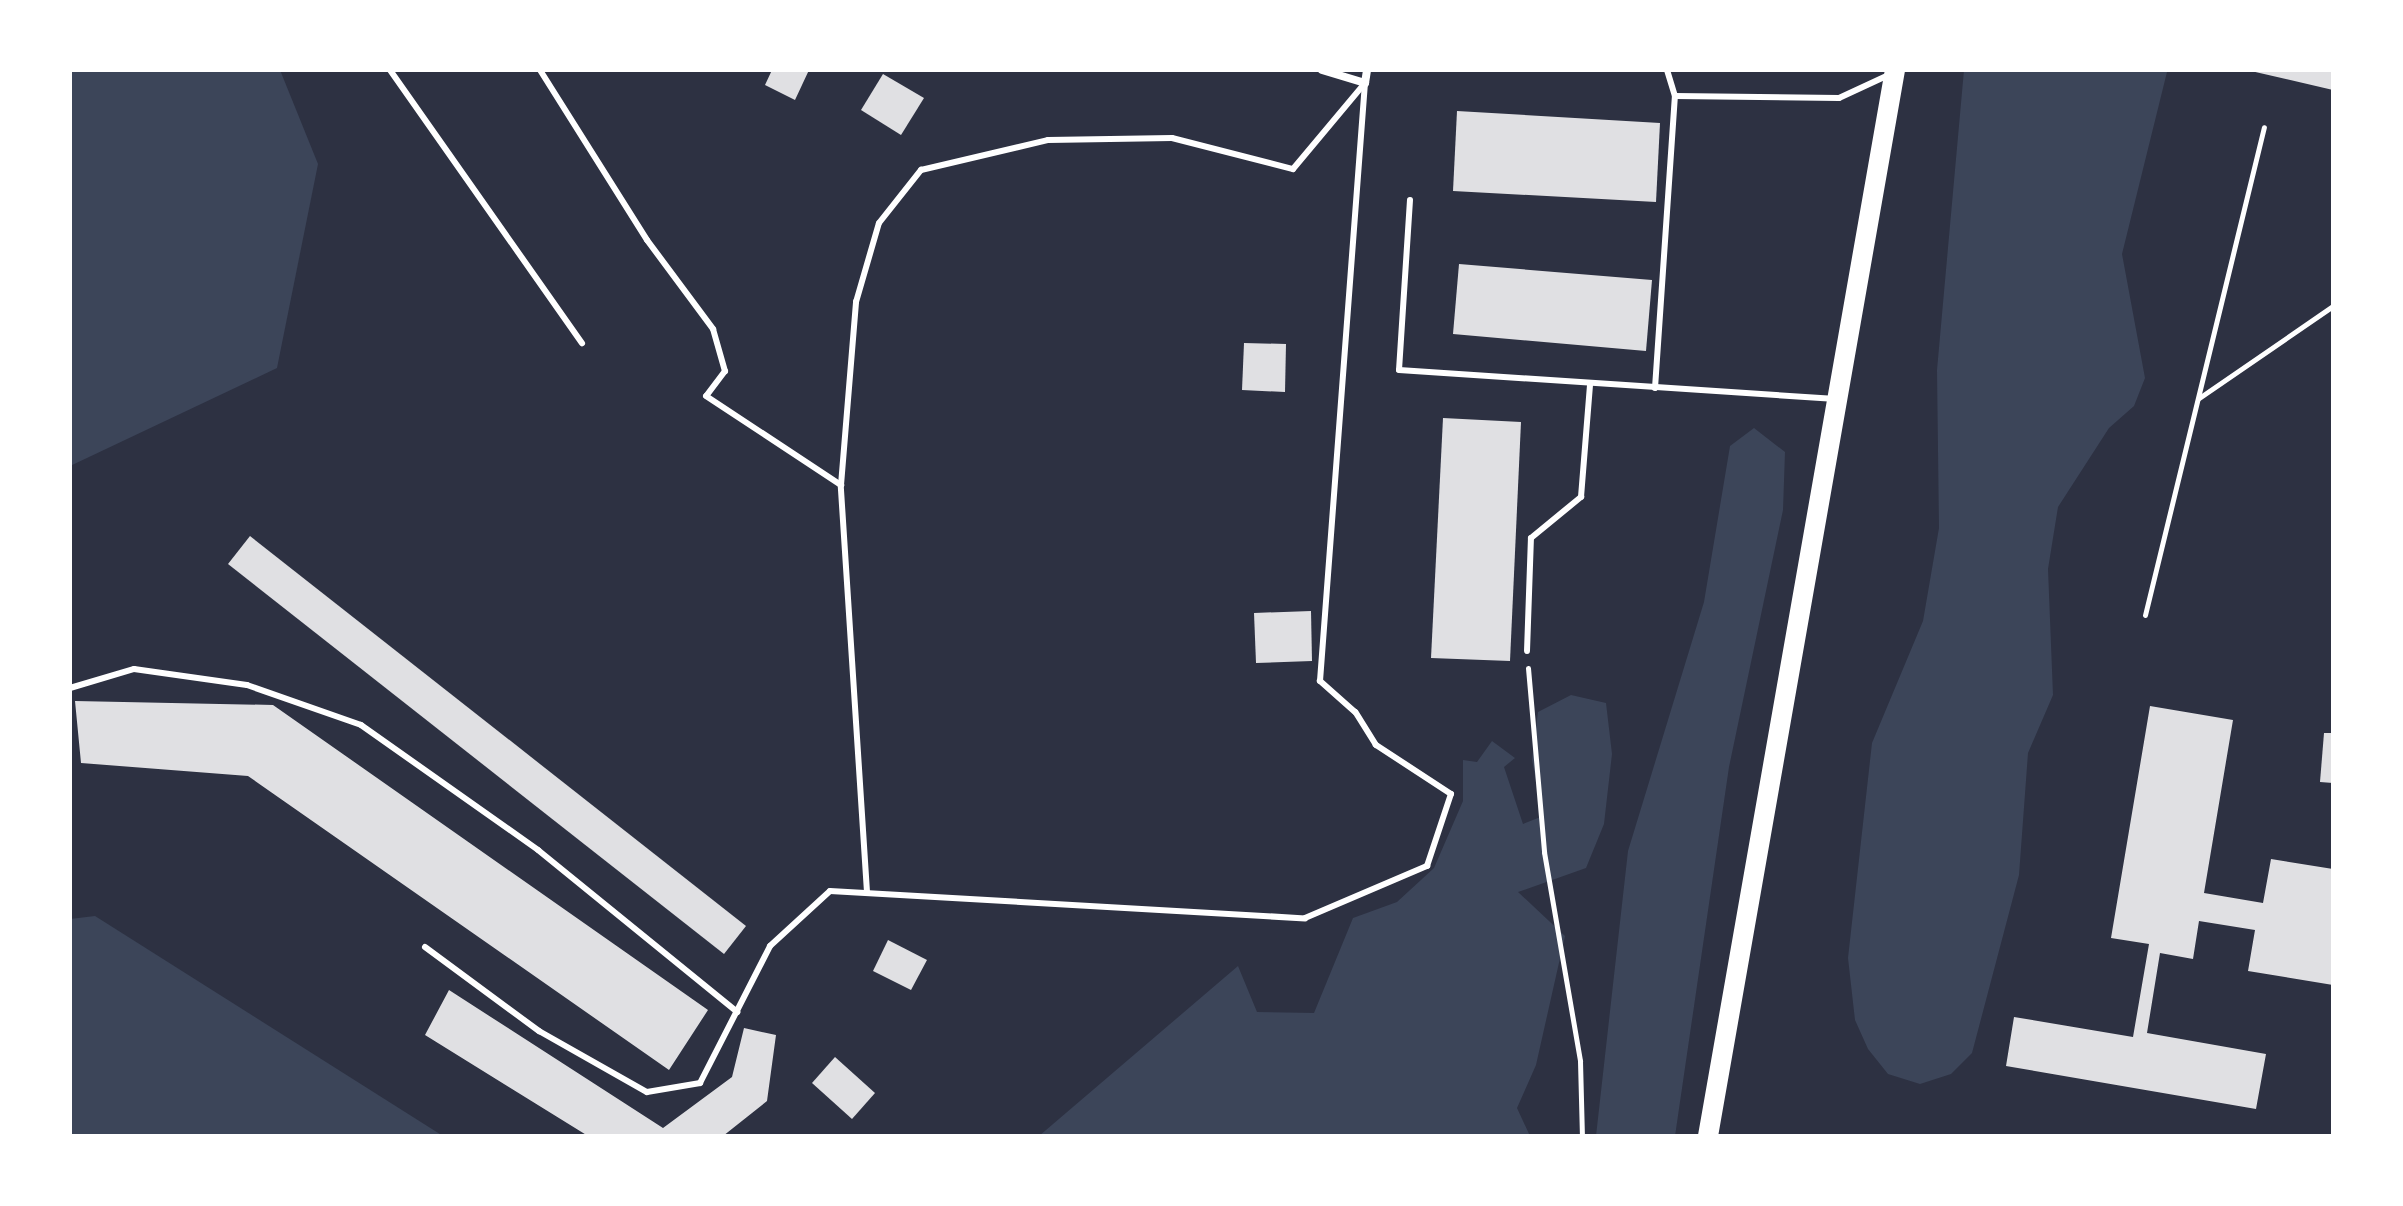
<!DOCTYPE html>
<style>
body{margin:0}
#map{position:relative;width:2403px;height:1206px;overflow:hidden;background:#2d3142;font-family:"Noto Sans",sans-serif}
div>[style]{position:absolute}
.green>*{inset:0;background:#3c4559}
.building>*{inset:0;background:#e0e0e3}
.path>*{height:5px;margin:-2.5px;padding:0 2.5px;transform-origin:2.5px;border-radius:2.5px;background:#fff}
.service>*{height:6px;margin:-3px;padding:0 3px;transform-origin:3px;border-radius:3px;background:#fff}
.minor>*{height:8px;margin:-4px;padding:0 4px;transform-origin:4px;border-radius:4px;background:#fff}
.primary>*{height:20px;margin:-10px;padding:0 10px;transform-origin:10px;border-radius:10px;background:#fff}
span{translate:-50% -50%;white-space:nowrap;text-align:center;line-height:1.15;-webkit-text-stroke:8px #fff;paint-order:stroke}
.frame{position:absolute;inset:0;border:72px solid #fff;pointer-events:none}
</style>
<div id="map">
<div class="green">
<div style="clip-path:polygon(70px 70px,280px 70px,318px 164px,277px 368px,70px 466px)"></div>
<div style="clip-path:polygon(1964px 70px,2167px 72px,2122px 254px,2145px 378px,2134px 406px,2109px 428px,2058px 507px,2048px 569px,2053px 695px,2028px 753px,2019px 875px,1972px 1053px,1951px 1074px,1920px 1084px,1888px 1074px,1868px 1049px,1855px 1020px,1848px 958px,1872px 743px,1923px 621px,1939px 528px,1937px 370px)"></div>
<div style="clip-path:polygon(1754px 428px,1785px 452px,1783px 510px,1729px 767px,1675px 1136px,1596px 1136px,1628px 851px,1704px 602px,1730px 446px)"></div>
<div style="clip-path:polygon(1571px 695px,1606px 703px,1612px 754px,1604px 824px,1586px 868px,1518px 892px,1565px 936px,1536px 1065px,1517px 1108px,1530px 1136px,1039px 1136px,1238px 966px,1257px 1012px,1314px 1013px,1353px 918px,1397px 902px,1434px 868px,1463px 801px,1463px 760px,1477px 762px,1492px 741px,1515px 758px,1504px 767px,1523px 824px,1543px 816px,1532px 760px,1538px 712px)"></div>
<div style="clip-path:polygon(95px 916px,443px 1136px,70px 1136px,70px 919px)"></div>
</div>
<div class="building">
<div style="clip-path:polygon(772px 70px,809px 70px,795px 100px,765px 85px)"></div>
<div style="clip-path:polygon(2251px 70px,2333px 70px,2333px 90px,2251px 71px)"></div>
<div style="clip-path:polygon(883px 74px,924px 98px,901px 135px,861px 110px)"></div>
<div style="clip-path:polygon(1457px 111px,1660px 123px,1656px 202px,1453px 191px)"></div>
<div style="clip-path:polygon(1459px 264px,1652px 280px,1646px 351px,1453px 334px)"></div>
<div style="clip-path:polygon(1244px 343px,1286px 344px,1285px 392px,1242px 390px)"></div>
<div style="clip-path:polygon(1443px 418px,1521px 422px,1510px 661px,1431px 658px)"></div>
<div style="clip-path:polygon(250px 536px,746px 926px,724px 954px,228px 564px)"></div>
<div style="clip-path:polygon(1311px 611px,1312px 661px,1256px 663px,1254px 613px)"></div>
<div style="clip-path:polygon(75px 701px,273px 705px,708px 1010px,669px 1070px,248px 776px,81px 763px)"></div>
<div style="clip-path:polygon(2150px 706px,2233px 720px,2204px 893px,2263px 903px,2271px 859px,2333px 869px,2333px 985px,2248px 971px,2255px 930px,2199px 921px,2193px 959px,2160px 953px,2147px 1033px,2266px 1054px,2256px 1109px,2006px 1066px,2014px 1017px,2133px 1037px,2149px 944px,2111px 938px)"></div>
<div style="clip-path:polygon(2324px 733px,2333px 733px,2333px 783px,2320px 782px)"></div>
<div style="clip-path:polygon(888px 940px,927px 960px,911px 990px,873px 971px)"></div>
<div style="clip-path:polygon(449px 990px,663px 1128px,732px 1077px,744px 1028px,776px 1035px,767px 1101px,723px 1136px,588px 1136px,425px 1035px)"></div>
<div style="clip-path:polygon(835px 1057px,875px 1093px,852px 1119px,812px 1083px)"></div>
</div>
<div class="path">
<div style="left:2199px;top:398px;width:163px;rotate:-34.5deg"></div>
<div style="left:2145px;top:615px;width:502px;rotate:-76.3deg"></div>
<div style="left:1528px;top:668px;width:185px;rotate:85deg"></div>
<div style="left:1544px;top:852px;width:212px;rotate:80.2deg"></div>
<div style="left:1580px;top:1061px;width:75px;rotate:88.5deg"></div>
</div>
<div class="service">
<div style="left:390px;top:70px;width:334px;rotate:54.9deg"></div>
<div style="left:540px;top:70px;width:201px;rotate:57.8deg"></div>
<div style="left:647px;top:240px;width:111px;rotate:53.4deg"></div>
<div style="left:713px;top:329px;width:44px;rotate:74.1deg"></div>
<div style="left:725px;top:371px;width:31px;rotate:127deg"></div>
<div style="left:706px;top:396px;width:162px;rotate:33.4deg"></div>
<div style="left:1667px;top:70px;width:27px;rotate:73deg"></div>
<div style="left:1675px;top:96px;width:164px;rotate:0.7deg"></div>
<div style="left:1839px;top:98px;width:57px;rotate:-24.8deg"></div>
<div style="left:1410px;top:200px;width:170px;rotate:93.7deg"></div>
<div style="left:1399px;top:370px;width:434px;rotate:3.8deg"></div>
<div style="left:1655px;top:388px;width:293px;rotate:-86.1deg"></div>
<div style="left:1527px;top:651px;width:113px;rotate:-88deg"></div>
<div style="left:1531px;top:538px;width:65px;rotate:-39.4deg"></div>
<div style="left:1581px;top:497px;width:113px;rotate:-85.4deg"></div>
<div style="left:70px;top:688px;width:67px;rotate:-16.5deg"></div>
<div style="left:134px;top:669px;width:114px;rotate:8.1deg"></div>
<div style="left:247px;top:685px;width:121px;rotate:19.3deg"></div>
<div style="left:361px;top:725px;width:217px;rotate:35.2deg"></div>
<div style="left:538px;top:850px;width:257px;rotate:39.1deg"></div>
<div style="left:867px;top:892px;width:408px;rotate:-93.7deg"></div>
<div style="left:841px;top:485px;width:184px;rotate:-85.3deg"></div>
<div style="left:856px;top:302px;width:82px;rotate:-73.8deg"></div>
<div style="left:879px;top:223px;width:68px;rotate:-51.6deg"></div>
<div style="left:921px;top:170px;width:130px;rotate:-13.3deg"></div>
<div style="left:1048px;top:140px;width:124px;rotate:-0.9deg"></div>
<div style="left:1172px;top:138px;width:125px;rotate:14.4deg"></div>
<div style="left:1293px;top:169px;width:112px;rotate:-50.1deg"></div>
<div style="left:425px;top:947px;width:142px;rotate:36.4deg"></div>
<div style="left:539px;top:1031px;width:124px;rotate:29.5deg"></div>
<div style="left:647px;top:1092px;width:54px;rotate:-9.6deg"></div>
<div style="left:700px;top:1083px;width:154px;rotate:-62.9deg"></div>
<div style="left:770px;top:946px;width:81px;rotate:-42.5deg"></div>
<div style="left:830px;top:891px;width:476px;rotate:3.3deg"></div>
<div style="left:1305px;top:918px;width:133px;rotate:-23.1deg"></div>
<div style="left:1427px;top:866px;width:76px;rotate:-71.6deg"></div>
<div style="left:1451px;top:794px;width:90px;rotate:-146.8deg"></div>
<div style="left:1376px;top:745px;width:39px;rotate:-122deg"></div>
<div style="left:1355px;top:712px;width:47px;rotate:-138.5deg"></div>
<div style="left:1320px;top:681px;width:600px;rotate:-85.7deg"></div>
</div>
<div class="minor">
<div style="left:1322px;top:70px;width:45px;rotate:16.8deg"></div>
<div style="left:1365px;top:83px;width:13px;rotate:-81deg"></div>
</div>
<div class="primary">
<div style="left:1708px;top:1136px;width:1082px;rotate:-80.05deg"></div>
</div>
<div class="frame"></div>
</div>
